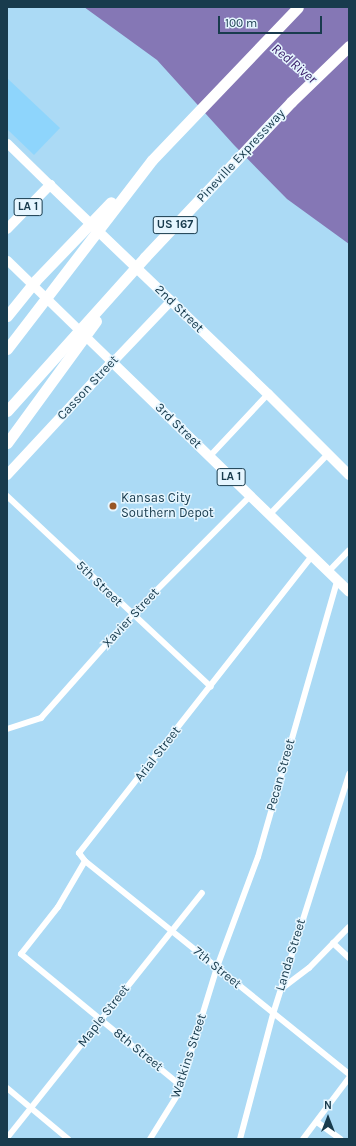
<!DOCTYPE html>
<style>
body{margin:0}
#map{position:relative;width:356px;height:1146px;overflow:hidden;background:#abdaf5;font-family:Karla,sans-serif}
div>[style]{position:absolute}
.built>*{inset:0;background:#8ed5fc}
.water>*{inset:0;background:#8577b5}
.street>*{height:6px;margin:-3px;padding:0 3px;transform-origin:3px;border-radius:3px;background:#fff}
.secondary>*{height:9px;margin:-4.5px;padding:0 4.5px;transform-origin:4.5px;border-radius:4.5px;background:#fff}
.primary>*{height:10px;margin:-5px;padding:0 5px;transform-origin:5px;border-radius:5px;background:#fff}
.highway>*{height:11px;margin:-5.5px;padding:0 5.5px;transform-origin:5.5px;border-radius:5.5px;background:#fff}
.dots>*{width:11px;height:11px;translate:-50% -50%;box-sizing:border-box;border:2px solid #e6f6ff;border-radius:50%}
span{translate:-50% -50%;white-space:nowrap;text-align:center;line-height:1.15;-webkit-text-stroke:3px #e6f6ff;paint-order:stroke}
.shield-label span{padding:1px 3px;background:#e6f6ff;border:1px solid;border-radius:3px;-webkit-text-stroke-width:0}
.shield-label{font-size:12px;color:#183b4d;font-weight:700}
.street-label{font-size:13px;color:#183b4d}
.poi-label{font-size:13px;color:#183b4d}
.left{translate:0 -50%;text-align:left}
.water-label{font-size:14px;color:#371c67;font-style:italic}
.frame{position:absolute;inset:0;border:8px solid #183b4d;pointer-events:none}
.north{position:absolute;left:308px;top:1098px;width:40px;height:40px;-webkit-text-stroke:3px #e6f6ff;paint-order:stroke;rotate:0deg;font-size:11px;font-weight:700;line-height:16px;text-align:center;color:#183b4d}
.north::after{content:'';display:block;margin:auto;width:14px;height:18px;background:#183b4d;clip-path:polygon(50% 0,100% 100%,50% 72%,0 100%)}
.scale{position:absolute;left:218px;top:16px;width:104px;height:18px;box-sizing:border-box;border:2px solid #183b4d;border-top:0;padding-left:5px;font-size:12px;line-height:14px;white-space:nowrap;color:#183b4d;-webkit-text-stroke:3px #e6f6ff;paint-order:stroke}
</style>
<div id="map">
<div class="built">
<div style="clip-path:polygon(7px 78px,60px 128px,34px 155px,7px 129px)"></div>
</div>
<div class="water">
<div style="clip-path:polygon(84px 7px,349px 7px,349px 244px,287px 199px,234px 145px,157px 60px)"></div>
</div>
<div class="street">
<div style="left:210px;top:456px;width:85px;rotate:-46.9deg"></div>
<div style="left:7px;top:496px;width:279px;rotate:43.1deg"></div>
<div style="left:270px;top:514px;width:83px;rotate:-46deg"></div>
<div style="left:328px;top:572px;width:30px;rotate:-46deg"></div>
<div style="left:7px;top:729px;width:36px;rotate:-18deg"></div>
<div style="left:41px;top:718px;width:137px;rotate:-48.5deg"></div>
<div style="left:132px;top:615px;width:168px;rotate:-45.2deg"></div>
<div style="left:85px;top:861px;width:339px;rotate:38.9deg"></div>
<div style="left:333px;top:943px;width:22px;rotate:43deg"></div>
<div style="left:281px;top:989px;width:35px;rotate:-37deg"></div>
<div style="left:309px;top:968px;width:57px;rotate:-45.7deg"></div>
<div style="left:180px;top:1085px;width:206px;rotate:-140.5deg"></div>
<div style="left:21px;top:954px;width:60px;rotate:-51.8deg"></div>
<div style="left:58px;top:907px;width:53px;rotate:-59.6deg"></div>
<div style="left:85px;top:861px;width:10px;rotate:-127deg"></div>
<div style="left:79px;top:853px;width:377px;rotate:-51.9deg"></div>
<div style="left:7px;top:1088px;width:80px;rotate:39.9deg"></div>
<div style="left:317px;top:1122px;width:29px;rotate:36deg"></div>
<div style="left:7px;top:1138px;width:313px;rotate:-51.5deg"></div>
<div style="left:150px;top:1139px;width:53px;rotate:-58.1deg"></div>
<div style="left:178px;top:1094px;width:133px;rotate:-72.9deg"></div>
<div style="left:217px;top:967px;width:117px;rotate:-69.6deg"></div>
<div style="left:258px;top:857px;width:287px;rotate:-74deg"></div>
<div style="left:240px;top:1139px;width:129px;rotate:-75.2deg"></div>
<div style="left:273px;top:1014px;width:252px;rotate:-72.4deg"></div>
<div style="left:303px;top:1139px;width:76px;rotate:-53deg"></div>
</div>
<div class="secondary">
<div style="left:7px;top:143px;width:60px;rotate:44.3deg"></div>
<div style="left:7px;top:260px;width:146px;rotate:44.2deg"></div>
<div style="left:112px;top:362px;width:84px;rotate:-46.4deg"></div>
</div>
<div class="primary">
<div style="left:7px;top:229px;width:62px;rotate:-45.7deg"></div>
<div style="left:50px;top:185px;width:302px;rotate:43.8deg"></div>
<div style="left:268px;top:394px;width:115px;rotate:45deg"></div>
<div style="left:7px;top:475px;width:154px;rotate:-47.1deg"></div>
<div style="left:112px;top:362px;width:330px;rotate:44.1deg"></div>
</div>
<div class="highway">
<div style="left:7px;top:316px;width:46px;rotate:-51.1deg"></div>
<div style="left:36px;top:280px;width:108px;rotate:-46.1deg"></div>
<div style="left:7px;top:349px;width:238px;rotate:-52.5deg"></div>
<div style="left:152px;top:160px;width:211px;rotate:-46.3deg"></div>
<div style="left:7px;top:411px;width:207px;rotate:-48.1deg"></div>
<div style="left:145px;top:257px;width:213px;rotate:-46.7deg"></div>
<div style="left:291px;top:102px;width:81px;rotate:-44deg"></div>
<div style="left:7px;top:443px;width:151px;rotate:-53.9deg"></div>
</div>
<div class="dots">
<div style="left:113px;top:506px;background:#985624"></div>
</div>
<div class="shield-label">
<span style="left:28px;top:207px">LA 1</span>
<span style="left:175px;top:225px">US 167</span>
<span style="left:231px;top:477px">LA 1</span>
</div>
<div class="street-label">
<span style="left:241px;top:156px;rotate:-47deg">Pineville Expressway</span>
<span style="left:179px;top:309px;rotate:44deg">2nd Street</span>
<span style="left:88px;top:388px;rotate:-47deg">Casson Street</span>
<span style="left:178px;top:426px;rotate:44deg">3rd Street</span>
<span style="left:99px;top:584px;rotate:44deg">5th Street</span>
<span style="left:131px;top:618px;rotate:-47deg">Xavier Street</span>
<span style="left:158px;top:754px;rotate:-52deg">Arial Street</span>
<span style="left:281px;top:775px;rotate:-74deg">Pecan Street</span>
<span style="left:291px;top:955px;rotate:-73deg">Landa Street</span>
<span style="left:217px;top:968px;rotate:39deg">7th Street</span>
<span style="left:104px;top:1016px;rotate:-52deg">Maple Street</span>
<span style="left:138px;top:1050px;rotate:39deg">8th Street</span>
<span style="left:189px;top:1056px;rotate:-72deg">Watkins Street</span>
</div>
<div class="poi-label">
<span class="left" style="left:121px;top:506px">Kansas City<br>Southern Depot</span>
</div>
<div class="water-label">
<span style="left:294px;top:64px;rotate:40deg">Red River</span>
</div>
<div class="frame"></div>
<div class="north">N</div>
<div class="scale">100 m</div>
</div>
